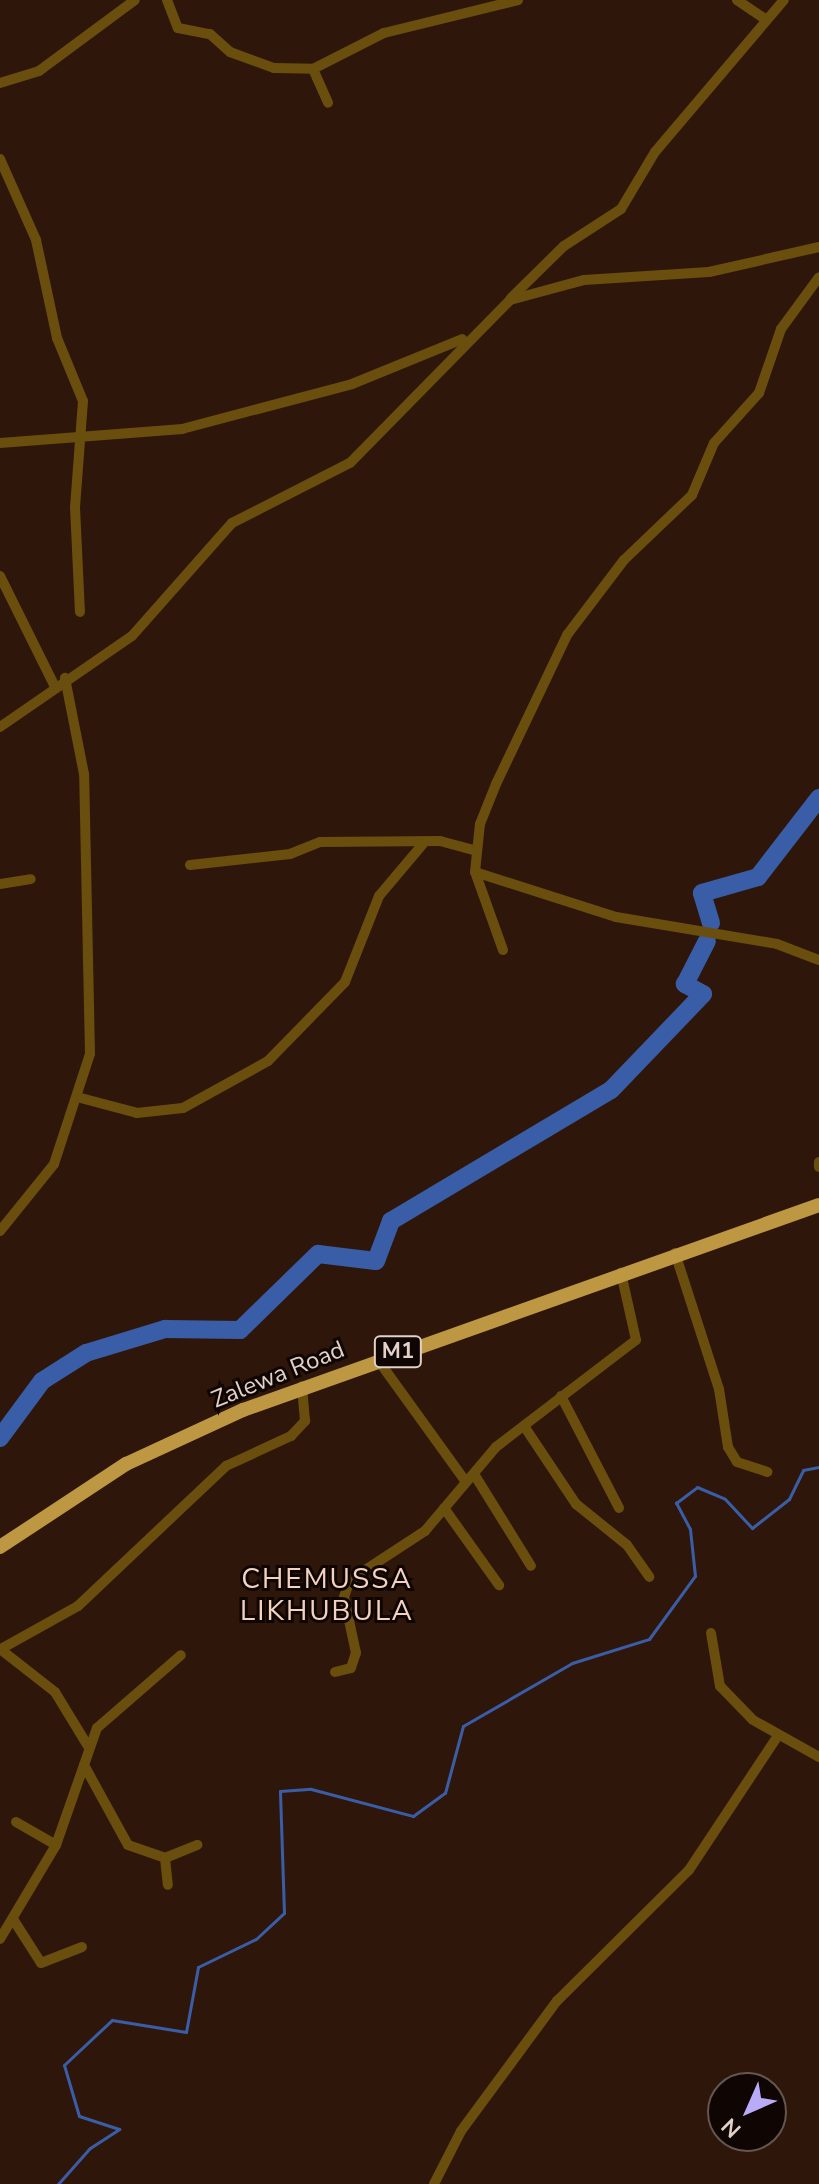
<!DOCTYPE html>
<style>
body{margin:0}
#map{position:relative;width:819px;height:2184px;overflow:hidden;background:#2e170a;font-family:"Nunito Sans",sans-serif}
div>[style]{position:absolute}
.stream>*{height:3px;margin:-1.5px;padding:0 1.5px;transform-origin:1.5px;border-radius:1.5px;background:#3a5da8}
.river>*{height:18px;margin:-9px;padding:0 9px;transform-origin:9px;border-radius:9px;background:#3a5da8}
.minor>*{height:10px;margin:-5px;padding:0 5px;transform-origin:5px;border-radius:5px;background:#694e0e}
.highway>*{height:14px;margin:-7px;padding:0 7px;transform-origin:7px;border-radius:7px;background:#be9743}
span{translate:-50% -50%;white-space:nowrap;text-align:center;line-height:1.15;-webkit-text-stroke:6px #0f0502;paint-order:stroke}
.shield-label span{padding:2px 6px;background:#0f0502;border:2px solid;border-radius:6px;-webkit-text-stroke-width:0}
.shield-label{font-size:22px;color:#e2d1c9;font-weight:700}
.street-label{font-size:24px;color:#e2d1c9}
.quarter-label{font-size:28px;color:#f3d2c1;letter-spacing:2px}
.north{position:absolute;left:707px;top:2072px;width:80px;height:80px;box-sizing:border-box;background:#0f0502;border:2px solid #635752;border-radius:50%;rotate:225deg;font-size:22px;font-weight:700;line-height:32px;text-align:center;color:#e2d1c9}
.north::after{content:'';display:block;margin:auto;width:28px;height:36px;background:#b9abf7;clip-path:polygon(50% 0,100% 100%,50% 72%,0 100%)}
</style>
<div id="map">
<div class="stream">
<div style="left:58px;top:2184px;width:48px;rotate:-48.4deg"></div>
<div style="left:90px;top:2148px;width:35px;rotate:-33deg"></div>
<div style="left:119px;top:2129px;width:42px;rotate:-162deg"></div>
<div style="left:79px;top:2116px;width:53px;rotate:-106.4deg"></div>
<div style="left:64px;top:2065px;width:66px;rotate:-43.2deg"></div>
<div style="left:112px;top:2020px;width:75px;rotate:9.2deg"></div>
<div style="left:186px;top:2032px;width:66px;rotate:-79.5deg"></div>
<div style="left:198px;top:1967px;width:64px;rotate:-25.8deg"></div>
<div style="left:256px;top:1939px;width:38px;rotate:-43deg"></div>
<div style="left:284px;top:1913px;width:122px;rotate:-91.9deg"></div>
<div style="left:280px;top:1791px;width:31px;rotate:-4deg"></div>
<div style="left:311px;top:1789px;width:106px;rotate:14.8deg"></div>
<div style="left:413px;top:1816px;width:39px;rotate:-36deg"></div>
<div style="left:445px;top:1793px;width:69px;rotate:-75deg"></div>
<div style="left:463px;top:1726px;width:126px;rotate:-30deg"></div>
<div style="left:572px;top:1663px;width:81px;rotate:-17.3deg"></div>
<div style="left:649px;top:1639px;width:78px;rotate:-53.9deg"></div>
<div style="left:695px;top:1576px;width:47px;rotate:-96.1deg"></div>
<div style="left:690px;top:1529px;width:30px;rotate:-118deg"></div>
<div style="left:676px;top:1503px;width:26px;rotate:-37deg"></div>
<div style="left:697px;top:1487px;width:30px;rotate:23deg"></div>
<div style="left:725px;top:1499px;width:40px;rotate:47deg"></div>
<div style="left:752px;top:1528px;width:47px;rotate:-38.1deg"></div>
<div style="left:789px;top:1499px;width:32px;rotate:-64deg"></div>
<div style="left:803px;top:1470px;width:16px;rotate:-11deg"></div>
</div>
<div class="river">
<div style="left:711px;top:923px;width:31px;rotate:-107deg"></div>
<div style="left:702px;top:893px;width:58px;rotate:-15.9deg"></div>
<div style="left:758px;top:877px;width:100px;rotate:-52.3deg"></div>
<div style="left:0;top:1438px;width:71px;rotate:-53.6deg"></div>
<div style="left:42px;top:1381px;width:52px;rotate:-32.5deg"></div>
<div style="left:86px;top:1353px;width:83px;rotate:-16.9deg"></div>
<div style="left:165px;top:1329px;width:75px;rotate:0.8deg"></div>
<div style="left:240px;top:1330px;width:109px;rotate:-44.3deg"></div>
<div style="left:318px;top:1254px;width:58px;rotate:6.9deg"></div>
<div style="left:376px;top:1261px;width:43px;rotate:-69.4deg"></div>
<div style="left:391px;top:1221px;width:256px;rotate:-30.8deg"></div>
<div style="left:611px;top:1090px;width:133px;rotate:-46.2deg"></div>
<div style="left:703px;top:994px;width:21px;rotate:-151deg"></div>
<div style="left:685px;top:984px;width:48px;rotate:-62.9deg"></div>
</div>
<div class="minor">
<div style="left:167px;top:0;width:30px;rotate:69deg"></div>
<div style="left:178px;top:28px;width:33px;rotate:11deg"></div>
<div style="left:210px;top:34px;width:27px;rotate:42deg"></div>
<div style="left:230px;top:52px;width:47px;rotate:20deg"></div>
<div style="left:274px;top:68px;width:39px;rotate:1deg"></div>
<div style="left:313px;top:69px;width:37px;rotate:66deg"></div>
<div style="left:737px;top:0;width:34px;rotate:34deg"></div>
<div style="left:313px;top:69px;width:80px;rotate:-26.9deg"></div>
<div style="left:384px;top:33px;width:138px;rotate:-13.8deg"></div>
<div style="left:0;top:83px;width:41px;rotate:-17.1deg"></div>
<div style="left:39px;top:71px;width:119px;rotate:-36.5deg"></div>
<div style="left:0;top:159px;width:89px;rotate:66deg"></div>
<div style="left:36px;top:240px;width:100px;rotate:77.9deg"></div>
<div style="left:57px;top:338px;width:68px;rotate:67.6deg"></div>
<div style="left:83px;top:401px;width:106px;rotate:94.3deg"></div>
<div style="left:75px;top:507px;width:105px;rotate:87.3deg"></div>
<div style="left:511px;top:298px;width:74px;rotate:-44.5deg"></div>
<div style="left:564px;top:246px;width:68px;rotate:-33deg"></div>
<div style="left:621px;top:209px;width:66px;rotate:-59.2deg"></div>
<div style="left:655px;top:152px;width:199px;rotate:-49.7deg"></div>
<div style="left:0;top:443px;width:183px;rotate:-4.4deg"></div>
<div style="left:182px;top:429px;width:176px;rotate:-14.8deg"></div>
<div style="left:352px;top:384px;width:119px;rotate:-22.2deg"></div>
<div style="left:0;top:576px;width:122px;rotate:63.6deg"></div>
<div style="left:0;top:727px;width:160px;rotate:-34.6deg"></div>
<div style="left:132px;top:636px;width:151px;rotate:-48.5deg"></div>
<div style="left:232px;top:523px;width:132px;rotate:-27deg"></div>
<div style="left:350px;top:463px;width:228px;rotate:-45.5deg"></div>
<div style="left:510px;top:300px;width:77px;rotate:-15.1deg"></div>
<div style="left:584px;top:280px;width:125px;rotate:-3.7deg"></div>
<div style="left:709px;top:272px;width:113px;rotate:-12.8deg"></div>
<div style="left:190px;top:865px;width:101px;rotate:-6.3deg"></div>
<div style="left:290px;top:854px;width:32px;rotate:-22deg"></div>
<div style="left:320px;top:842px;width:120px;rotate:-0.5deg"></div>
<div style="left:440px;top:841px;width:38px;rotate:15deg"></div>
<div style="left:475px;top:872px;width:148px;rotate:17.7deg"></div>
<div style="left:616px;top:917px;width:163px;rotate:9.5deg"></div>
<div style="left:777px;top:944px;width:45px;rotate:20.9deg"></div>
<div style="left:0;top:884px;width:31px;rotate:-9deg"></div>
<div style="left:503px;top:950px;width:83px;rotate:-109.7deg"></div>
<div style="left:475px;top:872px;width:48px;rotate:-84.1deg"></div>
<div style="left:480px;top:824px;width:43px;rotate:-68.2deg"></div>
<div style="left:496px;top:784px;width:165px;rotate:-64.5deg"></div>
<div style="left:567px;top:635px;width:94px;rotate:-52.8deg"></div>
<div style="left:624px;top:560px;width:94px;rotate:-43.7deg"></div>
<div style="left:692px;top:495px;width:56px;rotate:-67.1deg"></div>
<div style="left:714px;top:443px;width:67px;rotate:-48deg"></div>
<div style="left:759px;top:393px;width:68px;rotate:-71deg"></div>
<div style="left:781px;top:329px;width:64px;rotate:-53.8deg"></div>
<div style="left:77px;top:1097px;width:62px;rotate:14.9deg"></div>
<div style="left:137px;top:1113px;width:46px;rotate:-6.2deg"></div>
<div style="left:183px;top:1108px;width:97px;rotate:-28.9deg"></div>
<div style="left:268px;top:1061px;width:110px;rotate:-45.7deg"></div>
<div style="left:345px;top:982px;width:92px;rotate:-68.4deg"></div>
<div style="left:379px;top:896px;width:68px;rotate:-49.8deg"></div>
<div style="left:819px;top:1162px;width:5px;rotate:90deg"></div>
<div style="left:0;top:1231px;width:86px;rotate:-51.1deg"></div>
<div style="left:54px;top:1164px;width:116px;rotate:-71.9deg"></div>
<div style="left:90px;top:1054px;width:280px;rotate:-91.2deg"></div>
<div style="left:84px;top:774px;width:98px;rotate:-101.2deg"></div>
<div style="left:675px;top:1253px;width:143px;rotate:72.1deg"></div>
<div style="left:719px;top:1389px;width:59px;rotate:81.2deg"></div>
<div style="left:728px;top:1447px;width:17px;rotate:59deg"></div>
<div style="left:737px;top:1462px;width:32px;rotate:18deg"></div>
<div style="left:378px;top:1360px;width:150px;rotate:54.2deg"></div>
<div style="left:561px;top:1396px;width:126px;rotate:62.6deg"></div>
<div style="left:524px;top:1426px;width:94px;rotate:56.3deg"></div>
<div style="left:576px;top:1504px;width:65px;rotate:38.8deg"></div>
<div style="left:627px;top:1545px;width:39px;rotate:55deg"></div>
<div style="left:474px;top:1474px;width:108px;rotate:58.2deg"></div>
<div style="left:444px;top:1508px;width:95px;rotate:54.5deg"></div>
<div style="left:711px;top:1633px;width:54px;rotate:80.4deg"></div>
<div style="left:720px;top:1686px;width:47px;rotate:45.9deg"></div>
<div style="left:753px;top:1720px;width:76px;rotate:29.3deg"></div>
<div style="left:0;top:1649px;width:70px;rotate:38deg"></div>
<div style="left:55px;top:1692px;width:63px;rotate:58.6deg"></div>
<div style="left:1px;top:1649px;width:88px;rotate:-29.2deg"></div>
<div style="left:78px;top:1606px;width:204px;rotate:-43.4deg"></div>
<div style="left:226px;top:1466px;width:72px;rotate:-24.8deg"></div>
<div style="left:291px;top:1436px;width:21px;rotate:-47deg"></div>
<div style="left:305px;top:1421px;width:35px;rotate:-95deg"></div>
<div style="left:335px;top:1672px;width:16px;rotate:-14deg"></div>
<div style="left:351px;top:1668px;width:16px;rotate:-72deg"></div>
<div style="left:356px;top:1653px;width:57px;rotate:-102.1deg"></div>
<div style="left:344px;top:1597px;width:18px;rotate:-71deg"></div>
<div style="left:350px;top:1580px;width:90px;rotate:-33.2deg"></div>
<div style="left:425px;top:1531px;width:110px;rotate:-49.8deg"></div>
<div style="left:496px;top:1447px;width:176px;rotate:-37.4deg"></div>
<div style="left:636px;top:1340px;width:69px;rotate:-102.6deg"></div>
<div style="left:84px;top:1765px;width:91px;rotate:61.2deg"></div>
<div style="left:128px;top:1845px;width:39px;rotate:19deg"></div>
<div style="left:165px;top:1858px;width:35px;rotate:-22deg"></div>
<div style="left:16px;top:1822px;width:46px;rotate:29.9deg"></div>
<div style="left:165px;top:1858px;width:27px;rotate:84deg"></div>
<div style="left:13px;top:1919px;width:52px;rotate:57.5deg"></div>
<div style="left:41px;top:1963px;width:44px;rotate:-21.3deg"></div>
<div style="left:0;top:1939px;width:109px;rotate:-59.2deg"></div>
<div style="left:56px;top:1845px;width:124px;rotate:-70.7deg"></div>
<div style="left:97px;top:1728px;width:111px;rotate:-41deg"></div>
<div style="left:434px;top:2184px;width:59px;rotate:-63deg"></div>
<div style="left:461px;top:2131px;width:162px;rotate:-53.6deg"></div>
<div style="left:557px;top:2001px;width:186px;rotate:-44.8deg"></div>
<div style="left:689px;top:1870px;width:159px;rotate:-56.5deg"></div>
</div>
<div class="highway">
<div style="left:0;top:1547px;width:151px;rotate:-33.4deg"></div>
<div style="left:126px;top:1464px;width:129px;rotate:-24.8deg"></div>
<div style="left:243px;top:1410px;width:611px;rotate:-19.59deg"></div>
</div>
<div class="shield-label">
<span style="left:398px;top:1352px">M1</span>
</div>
<div class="street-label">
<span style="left:278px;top:1375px;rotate:-22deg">Zalewa Road</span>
</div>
<div class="quarter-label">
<span style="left:327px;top:1595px">CHEMUSSA<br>LIKHUBULA</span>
</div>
<div class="north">N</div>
</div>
